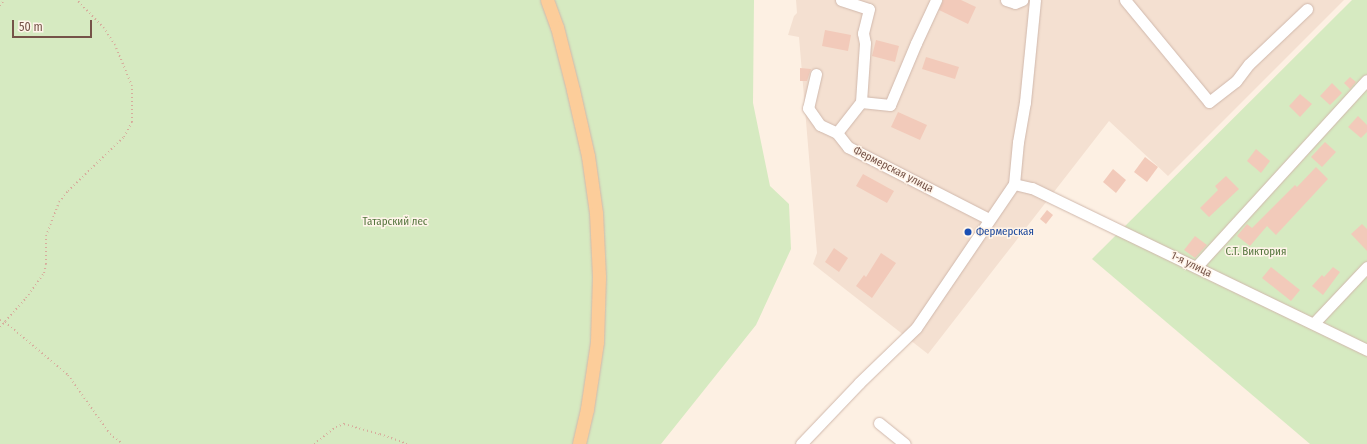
<!DOCTYPE html>
<meta charset="utf-8">
<style>
body{margin:0}
#map{position:relative;width:1367px;height:444px;overflow:hidden;background:#fdf0e3;font-family:"Fira Sans Condensed",sans-serif}
div>[style]{position:absolute}
.residential>*{inset:0;background:#f4e0d1}
.green>*{inset:0;background:#d6eac1}
.building>*{inset:0;background:#f2caba}
.path>*{height:2px;margin-top:-1px;transform-origin:0;background:repeating-linear-gradient(90deg,#d7ad9d 0 1px,transparent 0 4px)}
.roads{filter:drop-shadow(0 0 1px #d0b8ac) drop-shadow(0 0 1px #d0b8ac)}
.minor>*{height:11px;margin:-5.5px;padding:0 5.5px;transform-origin:5.5px;border-radius:5.5px;background:#fff}
.major>*{height:13px;margin:-6.5px;padding:0 6.5px;transform-origin:6.5px;border-radius:6.5px;background:#fccd9a}
.dots>*{width:11px;height:11px;translate:-50% -50%;box-sizing:border-box;border:2px solid #fff4e9;border-radius:50%}
span{translate:-50% -50%;white-space:nowrap;text-align:center;line-height:1.15;-webkit-text-stroke:3px #fff4e9;paint-order:stroke}
.street-label{font-size:11px;color:#755348}
.park-label{font-size:11px;color:#54753d}
.transit-label{font-size:11px;color:#164399}
.left{translate:0 -50%;text-align:left}
.scale{position:absolute;left:12px;top:20px;width:80px;height:18px;box-sizing:border-box;border:2px solid #755348;border-top:0;padding-left:5px;font-size:12px;line-height:14px;white-space:nowrap;color:#755348;-webkit-text-stroke:3px #fff4e9;paint-order:stroke}
</style>
<div id="map">
<div class="residential">
<div style="clip-path:polygon(796px 0,1344px 0,1168px 176px,1109px 121px,928px 354px,813px 264px,817px 253px,799px 37px,788px 35px,794px 16px,797px 13px)"></div>
</div>
<div class="green">
<div style="clip-path:polygon(0 0,754px 0,753px 103px,770px 186px,789px 204px,791px 249px,756px 325px,661px 444px,0 444px)"></div>
<div style="clip-path:polygon(1352px 0,1367px 0,1367px 444px,1310px 444px,1092px 259px)"></div>
</div>
<div class="building">
<div style="clip-path:polygon(943px 0,961px 0,976px 7px,968px 24px,939px 10px)"></div>
<div style="clip-path:polygon(825px 30px,851px 35px,848px 51px,822px 46px)"></div>
<div style="clip-path:polygon(876px 40px,899px 46px,895px 62px,872px 56px)"></div>
<div style="clip-path:polygon(926px 57px,959px 67px,955px 79px,922px 69px)"></div>
<div style="clip-path:polygon(800px 68px,811px 69px,807px 81px,800px 81px)"></div>
<div style="clip-path:polygon(1350px 77px,1356px 82px,1350px 89px,1344px 83px)"></div>
<div style="clip-path:polygon(1332px 83px,1342px 93px,1330px 105px,1320px 96px)"></div>
<div style="clip-path:polygon(1300px 94px,1312px 104px,1300px 117px,1289px 106px)"></div>
<div style="clip-path:polygon(898px 112px,927px 125px,920px 140px,891px 127px)"></div>
<div style="clip-path:polygon(1358px 116px,1367px 125px,1367px 132px,1361px 138px,1348px 127px)"></div>
<div style="clip-path:polygon(1325px 142px,1336px 152px,1322px 167px,1311px 157px)"></div>
<div style="clip-path:polygon(1256px 149px,1270px 161px,1261px 173px,1247px 161px)"></div>
<div style="clip-path:polygon(1145px 157px,1158px 167px,1147px 182px,1134px 172px)"></div>
<div style="clip-path:polygon(1316px 167px,1328px 179px,1276px 235px,1267px 226px,1250px 246px,1237px 236px,1247px 224px,1252px 228px,1295px 185px,1297px 187px)"></div>
<div style="clip-path:polygon(1113px 169px,1126px 180px,1116px 193px,1103px 182px)"></div>
<div style="clip-path:polygon(863px 174px,894px 191px,887px 203px,856px 186px)"></div>
<div style="clip-path:polygon(1226px 176px,1239px 189px,1209px 217px,1200px 208px,1218px 190px,1215px 186px)"></div>
<div style="clip-path:polygon(1047px 210px,1053px 215px,1046px 224px,1040px 219px)"></div>
<div style="clip-path:polygon(1362px 224px,1367px 229px,1367px 251px,1351px 234px)"></div>
<div style="clip-path:polygon(1195px 236px,1207px 245px,1195px 258px,1184px 250px)"></div>
<div style="clip-path:polygon(834px 248px,848px 258px,839px 272px,825px 262px)"></div>
<div style="clip-path:polygon(881px 253px,896px 263px,872px 298px,856px 286px,864px 275px,866px 277px)"></div>
<div style="clip-path:polygon(1271px 267px,1300px 290px,1291px 301px,1262px 278px)"></div>
<div style="clip-path:polygon(1333px 267px,1340px 272px,1323px 295px,1312px 286px,1322px 275px,1324px 277px)"></div>
</div>
<div class="path">
<div style="left:0;top:6px;width:7px;rotate:-56deg"></div>
<div style="left:0;top:320px;width:5px;rotate:22deg"></div>
<div style="left:5px;top:322px;width:82px;rotate:40.1deg"></div>
<div style="left:68px;top:375px;width:72px;rotate:54.6deg"></div>
<div style="left:110px;top:434px;width:16px;rotate:38deg"></div>
<div style="left:0;top:327px;width:39px;rotate:-48deg"></div>
<div style="left:26px;top:298px;width:31px;rotate:-54deg"></div>
<div style="left:44px;top:273px;width:9px;rotate:-77deg"></div>
<div style="left:46px;top:264px;width:28px;rotate:-90deg"></div>
<div style="left:46px;top:236px;width:36px;rotate:-69deg"></div>
<div style="left:59px;top:202px;width:14px;rotate:-51deg"></div>
<div style="left:68px;top:191px;width:78px;rotate:-44deg"></div>
<div style="left:124px;top:137px;width:17px;rotate:-62deg"></div>
<div style="left:132px;top:122px;width:36px;rotate:-90deg"></div>
<div style="left:132px;top:86px;width:44px;rotate:-112.5deg"></div>
<div style="left:115px;top:45px;width:20px;rotate:-123deg"></div>
<div style="left:104px;top:28px;width:39px;rotate:-134deg"></div>
<div style="left:314px;top:444px;width:28px;rotate:-38deg"></div>
<div style="left:336px;top:427px;width:9px;rotate:-21deg"></div>
<div style="left:344px;top:424px;width:37px;rotate:16deg"></div>
<div style="left:380px;top:434px;width:29px;rotate:20deg"></div>
</div>
<div class="roads">
<div class="minor">
<div style="left:841px;top:0;width:29px;rotate:18deg"></div>
<div style="left:869px;top:9px;width:25px;rotate:104deg"></div>
<div style="left:863px;top:33px;width:10px;rotate:79deg"></div>
<div style="left:865px;top:43px;width:59px;rotate:93.9deg"></div>
<div style="left:936px;top:0;width:47px;rotate:114.9deg"></div>
<div style="left:916px;top:43px;width:67px;rotate:112.8deg"></div>
<div style="left:890px;top:105px;width:29px;rotate:-174deg"></div>
<div style="left:861px;top:102px;width:39px;rotate:128deg"></div>
<div style="left:837px;top:133px;width:18px;rotate:52deg"></div>
<div style="left:848px;top:147px;width:158px;rotate:27.1deg"></div>
<div style="left:1006px;top:0;width:9px;rotate:18deg"></div>
<div style="left:1015px;top:3px;width:8px;rotate:-23deg"></div>
<div style="left:1125px;top:0;width:132px;rotate:50.5deg"></div>
<div style="left:1209px;top:102px;width:34px;rotate:-38deg"></div>
<div style="left:1236px;top:81px;width:21px;rotate:-53deg"></div>
<div style="left:1249px;top:64px;width:80px;rotate:-43.5deg"></div>
<div style="left:816px;top:74px;width:35px;rotate:103deg"></div>
<div style="left:808px;top:108px;width:21px;rotate:55deg"></div>
<div style="left:820px;top:125px;width:19px;rotate:25deg"></div>
<div style="left:1014px;top:184px;width:18px;rotate:13deg"></div>
<div style="left:1032px;top:188px;width:372px;rotate:25.8deg"></div>
<div style="left:1196px;top:267px;width:253px;rotate:-47.6deg"></div>
<div style="left:1314px;top:323px;width:77px;rotate:-46.6deg"></div>
<div style="left:879px;top:423px;width:33px;rotate:39deg"></div>
<div style="left:801px;top:444px;width:84px;rotate:-46.4deg"></div>
<div style="left:859px;top:383px;width:79px;rotate:-44deg"></div>
<div style="left:916px;top:328px;width:174px;rotate:-55.8deg"></div>
<div style="left:1014px;top:184px;width:42px;rotate:-84.6deg"></div>
<div style="left:1018px;top:142px;width:41px;rotate:-80.1deg"></div>
<div style="left:1025px;top:102px;width:102px;rotate:-84.4deg"></div>
</div>
<div class="major">
<div style="left:547px;top:0;width:29px;rotate:70deg"></div>
<div style="left:557px;top:27px;width:65px;rotate:75.7deg"></div>
<div style="left:573px;top:90px;width:68px;rotate:77.2deg"></div>
<div style="left:588px;top:156px;width:58px;rotate:82deg"></div>
<div style="left:596px;top:213px;width:64px;rotate:87.3deg"></div>
<div style="left:599px;top:277px;width:65px;rotate:91.8deg"></div>
<div style="left:597px;top:342px;width:68px;rotate:98.5deg"></div>
<div style="left:587px;top:409px;width:36px;rotate:103deg"></div>
</div>
</div>
<div class="dots">
<div style="left:968px;top:232px;background:#1a4fb4"></div>
</div>
<div class="street-label">
<span style="left:893px;top:170px;rotate:27deg">Фермерская улица</span>
<span style="left:1191px;top:265px;rotate:26deg">1-я улица</span>
</div>
<div class="park-label">
<span style="left:395px;top:222px">Татарский лес</span>
<span style="left:1256px;top:252px">С.Т. Виктория</span>
</div>
<div class="transit-label">
<span class="left" style="left:976px;top:232px">Фермерская</span>
</div>
<div class="scale">50 m</div>
</div>
